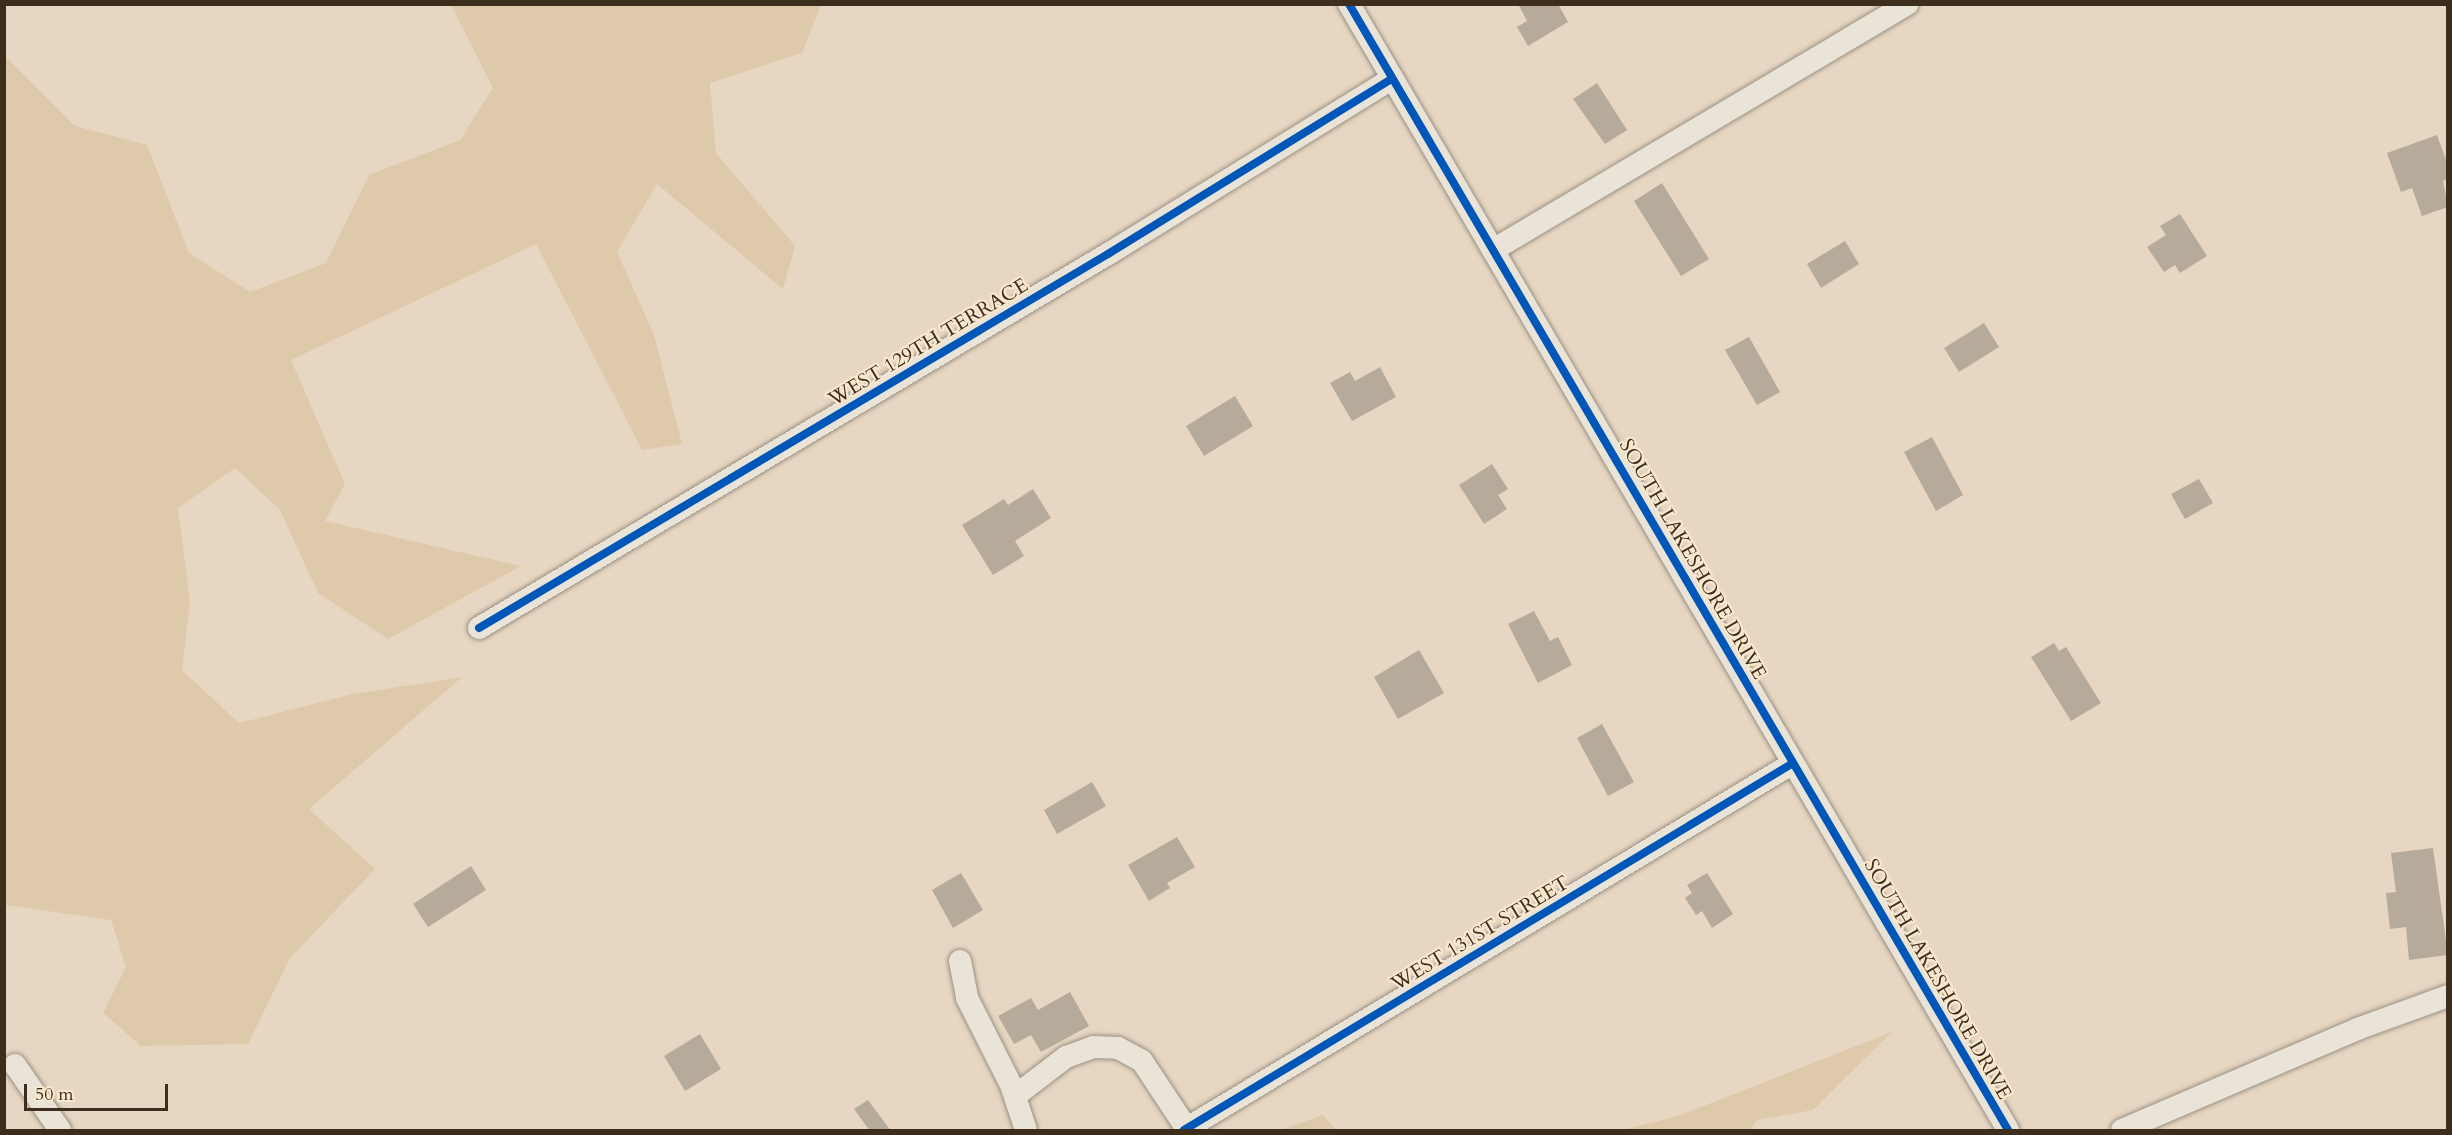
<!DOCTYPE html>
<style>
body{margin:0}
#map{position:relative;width:2452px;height:1135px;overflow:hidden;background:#e7d7c2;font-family:Cardo,serif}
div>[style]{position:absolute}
.green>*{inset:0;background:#dec9ab}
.building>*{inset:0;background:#b6aa9b}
.roads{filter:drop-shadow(0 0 2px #9b9183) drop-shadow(0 0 2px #9b9183)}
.minor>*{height:22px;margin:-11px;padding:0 11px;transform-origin:11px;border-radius:11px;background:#eae3d8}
.cycleway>*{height:8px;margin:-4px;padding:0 4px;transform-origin:4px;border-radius:4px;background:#0057b8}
span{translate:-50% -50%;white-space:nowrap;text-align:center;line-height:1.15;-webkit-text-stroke:4.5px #f9e7ce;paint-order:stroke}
.street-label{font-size:20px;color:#3c2d1c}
.frame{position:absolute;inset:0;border:6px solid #3c2d1c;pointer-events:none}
.scale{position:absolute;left:24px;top:1084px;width:144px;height:27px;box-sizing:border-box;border:3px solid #3c2d1c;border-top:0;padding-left:8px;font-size:18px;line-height:21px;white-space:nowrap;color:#3c2d1c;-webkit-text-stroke:4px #f9e7ce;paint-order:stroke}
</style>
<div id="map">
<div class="green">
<div style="clip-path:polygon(451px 5px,821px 5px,802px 53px,710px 83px,716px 153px,795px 246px,783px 289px,657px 184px,617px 252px,654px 335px,682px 444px,642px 450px,536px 244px,291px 360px,345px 484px,325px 521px,521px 566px,388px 639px,318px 593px,280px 510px,235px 468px,178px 508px,190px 602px,182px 670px,239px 723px,348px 695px,462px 677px,309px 809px,375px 869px,290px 958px,248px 1044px,141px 1046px,103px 1013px,126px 967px,111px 920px,5px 905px,5px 56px,75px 126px,147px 145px,189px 253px,250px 292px,326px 263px,369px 175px,460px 140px,493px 88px)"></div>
<div style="clip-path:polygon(1892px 1032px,1813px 1110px,1757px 1120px,1750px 1130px,1623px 1130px,1678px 1116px)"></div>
<div style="clip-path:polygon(1323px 1115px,1336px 1130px,1281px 1130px)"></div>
</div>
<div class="building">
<div style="clip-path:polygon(1518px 4px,1558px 4px,1568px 22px,1528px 46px,1517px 27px,1527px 21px)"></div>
<div style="clip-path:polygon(1597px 83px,1627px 130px,1605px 144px,1573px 99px)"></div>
<div style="clip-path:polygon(2437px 135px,2448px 165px,2448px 179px,2443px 181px,2448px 207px,2422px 216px,2412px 188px,2401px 192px,2387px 153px)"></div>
<div style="clip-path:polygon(1662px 183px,1709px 259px,1681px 276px,1634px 201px)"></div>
<div style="clip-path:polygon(2180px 214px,2207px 256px,2180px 273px,2175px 265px,2164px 272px,2147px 247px,2166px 235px,2160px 226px)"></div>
<div style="clip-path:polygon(1845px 241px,1859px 264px,1821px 288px,1807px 264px)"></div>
<div style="clip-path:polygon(1984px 323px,1999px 347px,1959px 372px,1944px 348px)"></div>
<div style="clip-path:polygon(1749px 337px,1780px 392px,1757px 405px,1725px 350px)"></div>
<div style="clip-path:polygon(1380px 367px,1396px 397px,1352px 421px,1330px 383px,1350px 372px,1355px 381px)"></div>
<div style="clip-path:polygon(1235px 396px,1253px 426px,1204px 456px,1186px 426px)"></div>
<div style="clip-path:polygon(1932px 437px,1963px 495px,1936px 511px,1904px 452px)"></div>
<div style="clip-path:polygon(1492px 464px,1508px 489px,1498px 495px,1507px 509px,1484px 524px,1459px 485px)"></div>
<div style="clip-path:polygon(2199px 479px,2213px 503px,2185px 519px,2171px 494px)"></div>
<div style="clip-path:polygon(1033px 489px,1051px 518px,1015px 541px,1024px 556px,993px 575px,962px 525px,1004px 499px,1008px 505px)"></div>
<div style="clip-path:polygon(1534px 611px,1550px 641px,1558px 637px,1572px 665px,1538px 683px,1508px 624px)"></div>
<div style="clip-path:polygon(2054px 643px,2059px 651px,2066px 647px,2101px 703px,2071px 721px,2031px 657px)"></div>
<div style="clip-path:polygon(1419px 650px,1444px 693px,1398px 719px,1374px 677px)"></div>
<div style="clip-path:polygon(1602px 724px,1634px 782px,1608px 796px,1577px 738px)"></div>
<div style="clip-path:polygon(1092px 782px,1106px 806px,1057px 834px,1044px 810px)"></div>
<div style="clip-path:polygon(1177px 837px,1195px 867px,1167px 883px,1170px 888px,1149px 901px,1128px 865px)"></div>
<div style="clip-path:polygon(2433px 848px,2448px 955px,2409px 960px,2406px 927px,2390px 929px,2386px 893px,2396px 892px,2391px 853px)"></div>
<div style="clip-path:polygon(471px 866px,486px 890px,428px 927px,413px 904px)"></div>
<div style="clip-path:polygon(961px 873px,983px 910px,953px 928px,932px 890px)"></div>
<div style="clip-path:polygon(1707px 873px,1733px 914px,1712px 928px,1702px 911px,1696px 915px,1685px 898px,1692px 893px,1687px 885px)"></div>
<div style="clip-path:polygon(1070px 992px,1089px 1026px,1041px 1052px,1031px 1035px,1014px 1044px,998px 1016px,1031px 998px,1038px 1010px)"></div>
<div style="clip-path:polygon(700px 1034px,721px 1069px,685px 1091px,664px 1056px)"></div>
<div style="clip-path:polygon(868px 1100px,891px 1131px,870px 1131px,854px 1109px)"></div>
</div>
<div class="roads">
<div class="minor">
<div style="left:1349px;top:4px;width:1305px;rotate:59.66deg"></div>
<div style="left:1493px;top:250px;width:482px;rotate:-30.7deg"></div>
<div style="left:479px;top:628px;width:732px;rotate:-30.74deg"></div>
<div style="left:1108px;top:254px;width:331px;rotate:-31.7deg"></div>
<div style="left:960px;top:961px;width:38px;rotate:79deg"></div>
<div style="left:967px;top:998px;width:97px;rotate:63.2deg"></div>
<div style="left:1011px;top:1085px;width:47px;rotate:71.6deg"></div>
<div style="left:15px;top:1065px;width:79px;rotate:55.3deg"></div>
<div style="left:1015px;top:1096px;width:64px;rotate:-37.4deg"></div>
<div style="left:1066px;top:1057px;width:29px;rotate:-20deg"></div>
<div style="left:1093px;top:1047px;width:25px;rotate:2deg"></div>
<div style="left:1118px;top:1048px;width:27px;rotate:28deg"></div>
<div style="left:1142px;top:1061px;width:82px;rotate:56.5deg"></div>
<div style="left:1184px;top:1130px;width:711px;rotate:-31.07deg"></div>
<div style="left:2122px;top:1130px;width:259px;rotate:-23.2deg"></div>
<div style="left:2360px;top:1028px;width:94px;rotate:-20deg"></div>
</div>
</div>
<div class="cycleway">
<div style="left:1349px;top:4px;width:1305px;rotate:59.66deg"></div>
<div style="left:479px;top:628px;width:732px;rotate:-30.74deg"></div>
<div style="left:1108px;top:254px;width:331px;rotate:-31.7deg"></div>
<div style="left:1184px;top:1130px;width:711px;rotate:-31.07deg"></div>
</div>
<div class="street-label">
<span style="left:928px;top:342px;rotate:-31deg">WEST 129TH TERRACE</span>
<span style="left:1693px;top:559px;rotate:60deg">SOUTH LAKESHORE DRIVE</span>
<span style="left:1480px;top:933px;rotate:-31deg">WEST 131ST STREET</span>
<span style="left:1938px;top:979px;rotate:60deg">SOUTH LAKESHORE DRIVE</span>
</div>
<div class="frame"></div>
<div class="scale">50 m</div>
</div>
